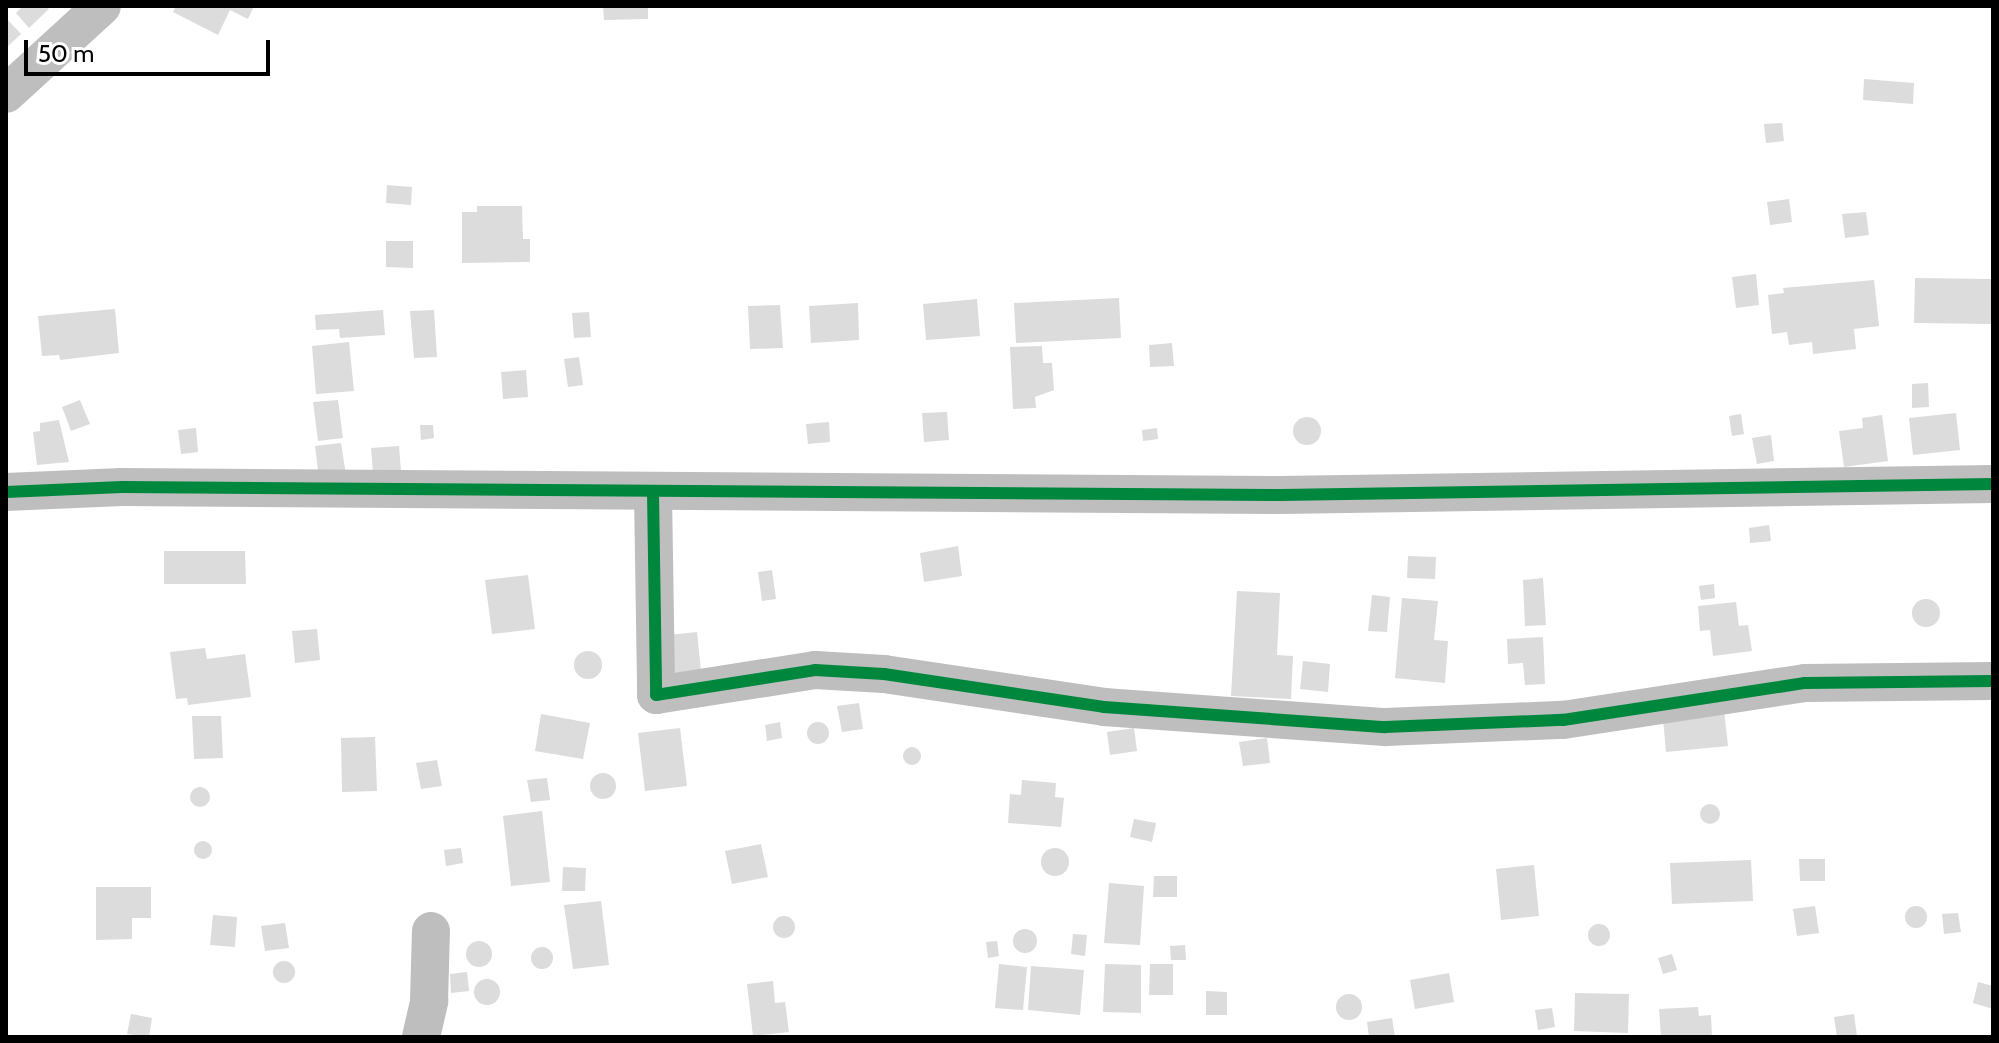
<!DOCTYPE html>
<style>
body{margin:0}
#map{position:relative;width:1999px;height:1043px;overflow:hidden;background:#fff;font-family:Cabin,sans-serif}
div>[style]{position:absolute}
.building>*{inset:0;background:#dcdcdc}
.round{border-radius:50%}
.minor>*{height:38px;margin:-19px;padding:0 19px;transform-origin:19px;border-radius:19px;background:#bebebe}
.cycleway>*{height:12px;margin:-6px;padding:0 6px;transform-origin:6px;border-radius:6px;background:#00873e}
span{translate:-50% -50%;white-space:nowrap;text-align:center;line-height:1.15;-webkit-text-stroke:6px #fff;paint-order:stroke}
.frame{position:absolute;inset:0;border:8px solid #000;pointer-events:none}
.scale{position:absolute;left:24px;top:40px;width:246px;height:36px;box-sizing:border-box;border:4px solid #000;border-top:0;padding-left:10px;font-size:24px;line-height:28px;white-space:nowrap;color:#000;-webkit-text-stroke:6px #fff;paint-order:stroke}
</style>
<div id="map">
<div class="building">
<div style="clip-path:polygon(23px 6px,45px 6px,49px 9px,29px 28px,16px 13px)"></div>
<div style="clip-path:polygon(176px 6px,254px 6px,248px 19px,230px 10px,218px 35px,173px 12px)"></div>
<div style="clip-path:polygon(603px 6px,648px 6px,648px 19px,604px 20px)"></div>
<div style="clip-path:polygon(6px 18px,21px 34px,6px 48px)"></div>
<div style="clip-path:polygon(1864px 79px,1914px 83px,1913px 104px,1863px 100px)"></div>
<div style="clip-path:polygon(1782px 123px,1784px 141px,1766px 143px,1764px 124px)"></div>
<div style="clip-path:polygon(387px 185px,412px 187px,411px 205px,386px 203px)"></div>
<div style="clip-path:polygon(1789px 199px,1792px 222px,1770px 225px,1767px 202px)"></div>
<div style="clip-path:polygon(477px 206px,522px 206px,523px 239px,530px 239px,530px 262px,462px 263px,462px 212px,477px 212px)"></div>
<div style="clip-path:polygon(1866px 212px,1869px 235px,1845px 238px,1842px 214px)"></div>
<div style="clip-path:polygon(386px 241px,413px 241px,413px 268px,386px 267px)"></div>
<div style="clip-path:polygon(1756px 274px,1759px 305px,1736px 308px,1732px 277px)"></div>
<div style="clip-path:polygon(1915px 278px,1993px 279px,1993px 324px,1914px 323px)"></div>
<div style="clip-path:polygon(1874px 280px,1879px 326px,1854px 329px,1856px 349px,1813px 354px,1812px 342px,1789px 345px,1787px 332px,1772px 334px,1768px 295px,1784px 293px,1783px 288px)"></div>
<div style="clip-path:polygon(1119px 298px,1121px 338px,1016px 343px,1014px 303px)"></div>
<div style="clip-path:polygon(977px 299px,980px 336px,926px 340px,923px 304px)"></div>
<div style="clip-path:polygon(858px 303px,859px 340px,811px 343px,809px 306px)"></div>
<div style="clip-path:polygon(780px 305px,783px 348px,750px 349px,748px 306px)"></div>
<div style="clip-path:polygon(115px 309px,119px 353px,60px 360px,59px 355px,42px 356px,38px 316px)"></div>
<div style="clip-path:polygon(383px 310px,385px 335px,340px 338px,339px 329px,316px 330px,315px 315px)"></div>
<div style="clip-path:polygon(434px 310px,437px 357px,414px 358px,410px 311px)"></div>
<div style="clip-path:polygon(589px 312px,591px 337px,574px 338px,572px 313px)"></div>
<div style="clip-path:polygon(349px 342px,354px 391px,316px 394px,312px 346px)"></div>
<div style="clip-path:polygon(1172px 343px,1174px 366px,1150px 367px,1149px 345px)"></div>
<div style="clip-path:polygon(1042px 346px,1043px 363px,1052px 363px,1054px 390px,1035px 397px,1036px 408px,1013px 409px,1010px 347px)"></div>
<div style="clip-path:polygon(579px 357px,583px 385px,568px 387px,564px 359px)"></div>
<div style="clip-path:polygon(526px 370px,528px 397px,503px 399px,501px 372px)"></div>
<div style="clip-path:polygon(1928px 383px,1929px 407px,1912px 408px,1912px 384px)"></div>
<div style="clip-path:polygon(80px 400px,90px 424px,71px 431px,62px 407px)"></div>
<div style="clip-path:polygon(338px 400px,343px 438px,318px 441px,313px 402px)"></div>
<div style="clip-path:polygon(947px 412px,949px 440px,924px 442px,922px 413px)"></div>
<div style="clip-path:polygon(1956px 413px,1960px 450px,1913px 455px,1909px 418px)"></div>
<div style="clip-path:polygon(1741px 414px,1744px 434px,1732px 436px,1729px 416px)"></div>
<div style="clip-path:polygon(1882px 415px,1888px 461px,1844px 467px,1839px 431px,1863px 428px,1862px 418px)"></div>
<div class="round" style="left:1293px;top:417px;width:28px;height:28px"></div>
<div style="clip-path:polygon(59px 420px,69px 462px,37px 465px,33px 432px,40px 431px,40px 423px)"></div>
<div style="clip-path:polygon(829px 422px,830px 442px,808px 444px,806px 424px)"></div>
<div style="clip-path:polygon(420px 425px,433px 425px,434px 438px,421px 440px)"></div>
<div style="clip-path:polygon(196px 428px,198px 452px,181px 454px,178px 430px)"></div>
<div style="clip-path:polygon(1157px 428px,1158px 439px,1143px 441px,1142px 430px)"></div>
<div style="clip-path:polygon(1771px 435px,1774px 461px,1757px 464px,1752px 438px)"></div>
<div style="clip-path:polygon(341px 443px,346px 475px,319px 478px,315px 446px)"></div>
<div style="clip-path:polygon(399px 446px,401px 471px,373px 473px,371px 448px)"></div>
<div style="clip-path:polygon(1769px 525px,1771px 541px,1750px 543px,1749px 528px)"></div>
<div style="clip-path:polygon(958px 546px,962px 576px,924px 582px,920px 553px)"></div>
<div style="clip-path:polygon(164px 551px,245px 551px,246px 584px,164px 584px)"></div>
<div style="clip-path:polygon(1408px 556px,1436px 557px,1435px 579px,1407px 578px)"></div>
<div style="clip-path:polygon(772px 570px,776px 599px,762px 601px,758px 572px)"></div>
<div style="clip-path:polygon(528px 575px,535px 629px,492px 634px,485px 580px)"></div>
<div style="clip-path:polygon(1543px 578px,1546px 625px,1525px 626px,1523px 580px)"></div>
<div style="clip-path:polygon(1714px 584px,1715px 598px,1701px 600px,1699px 586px)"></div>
<div style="clip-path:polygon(1237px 591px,1280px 593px,1277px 655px,1293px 656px,1291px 699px,1231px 696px)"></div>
<div style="clip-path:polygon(1372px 595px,1390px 597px,1387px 632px,1368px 631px)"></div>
<div style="clip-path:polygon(1402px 598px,1438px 601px,1434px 640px,1448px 641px,1445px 683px,1395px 678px)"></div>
<div class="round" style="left:1912px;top:599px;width:28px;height:28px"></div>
<div style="clip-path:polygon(1736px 602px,1739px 626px,1748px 625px,1752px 651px,1713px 656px,1710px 630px,1700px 631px,1698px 606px)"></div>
<div style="clip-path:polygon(317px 629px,320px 660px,295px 663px,292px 631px)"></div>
<div style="clip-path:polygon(697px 632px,702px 681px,664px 685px,659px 636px)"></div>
<div style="clip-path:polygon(1543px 637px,1545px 684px,1525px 685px,1523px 663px,1508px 664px,1507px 639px)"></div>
<div style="clip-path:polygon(205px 648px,207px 659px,245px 654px,251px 697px,188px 705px,187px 698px,176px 699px,170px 652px)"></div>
<div class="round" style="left:574px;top:651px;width:28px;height:28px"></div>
<div style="clip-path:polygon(1303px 661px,1330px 664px,1328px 692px,1300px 689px)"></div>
<div style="clip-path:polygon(1723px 701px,1728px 746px,1666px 752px,1662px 708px)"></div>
<div style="clip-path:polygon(859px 703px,863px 729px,842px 732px,837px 706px)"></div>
<div style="clip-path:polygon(541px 714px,590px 723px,583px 759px,535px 751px)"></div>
<div style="clip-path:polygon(192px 716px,221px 716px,223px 758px,194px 759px)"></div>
<div class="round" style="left:807px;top:722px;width:22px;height:22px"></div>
<div style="clip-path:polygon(780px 722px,782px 738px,767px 741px,765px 725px)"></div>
<div style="clip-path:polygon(680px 728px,687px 786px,645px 791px,638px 733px)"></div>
<div style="clip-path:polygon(1134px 728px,1137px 751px,1110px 755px,1107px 732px)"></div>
<div style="clip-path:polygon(375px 737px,377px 791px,342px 792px,341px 738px)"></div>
<div style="clip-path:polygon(1267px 738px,1270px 763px,1243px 766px,1239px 742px)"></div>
<div class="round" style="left:903px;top:747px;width:18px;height:18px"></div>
<div style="clip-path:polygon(437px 760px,442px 786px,421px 789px,416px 763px)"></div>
<div class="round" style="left:590px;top:773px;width:26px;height:26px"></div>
<div style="clip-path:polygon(547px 778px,550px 800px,531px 802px,527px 780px)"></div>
<div style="clip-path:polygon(1022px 780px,1056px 783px,1055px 797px,1064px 798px,1061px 827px,1008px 823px,1010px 794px,1021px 795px)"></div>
<div class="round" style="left:190px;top:787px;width:20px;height:20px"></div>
<div class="round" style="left:1700px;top:804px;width:20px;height:20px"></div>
<div style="clip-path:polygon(542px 811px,550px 882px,511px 886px,503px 816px)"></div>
<div style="clip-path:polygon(1134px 819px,1156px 823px,1152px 842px,1130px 837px)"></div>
<div class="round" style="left:194px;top:841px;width:18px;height:18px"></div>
<div style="clip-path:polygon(761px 844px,768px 877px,732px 884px,725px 851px)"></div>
<div style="clip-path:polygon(461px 848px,463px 863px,446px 866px,444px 850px)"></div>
<div class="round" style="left:1041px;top:848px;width:28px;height:28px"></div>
<div style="clip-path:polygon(1799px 859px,1825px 859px,1825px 881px,1800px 881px)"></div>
<div style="clip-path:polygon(1751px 860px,1753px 901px,1672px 904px,1670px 863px)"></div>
<div style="clip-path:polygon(1534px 865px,1539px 916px,1501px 920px,1496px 869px)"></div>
<div style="clip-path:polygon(563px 867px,586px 868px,585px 891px,562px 891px)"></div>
<div style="clip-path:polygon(1154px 876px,1177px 876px,1177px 897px,1153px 897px)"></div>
<div style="clip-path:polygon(1109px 883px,1144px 886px,1140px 945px,1104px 943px)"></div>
<div style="clip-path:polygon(96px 887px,151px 887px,151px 918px,132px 918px,132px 939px,96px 940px)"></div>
<div style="clip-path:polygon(601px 901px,609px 965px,573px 969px,564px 905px)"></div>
<div class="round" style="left:1905px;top:906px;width:22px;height:22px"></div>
<div style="clip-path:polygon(1815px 906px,1819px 933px,1797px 936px,1793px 909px)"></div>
<div style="clip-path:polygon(1958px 913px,1961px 932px,1944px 934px,1942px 914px)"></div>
<div style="clip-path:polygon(213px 915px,237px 917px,235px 947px,210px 945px)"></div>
<div class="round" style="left:773px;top:916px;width:22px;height:22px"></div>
<div style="clip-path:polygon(285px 923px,289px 948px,265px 951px,261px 926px)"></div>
<div class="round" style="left:1588px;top:924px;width:22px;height:22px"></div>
<div class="round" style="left:1013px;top:929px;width:24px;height:24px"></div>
<div style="clip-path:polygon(1073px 934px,1087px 935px,1085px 956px,1071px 954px)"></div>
<div style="clip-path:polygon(997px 941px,999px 956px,988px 958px,986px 942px)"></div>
<div class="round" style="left:466px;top:941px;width:26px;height:26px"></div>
<div style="clip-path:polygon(1185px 945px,1186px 960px,1171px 960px,1170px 946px)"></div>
<div class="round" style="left:531px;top:947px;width:22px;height:22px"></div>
<div style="clip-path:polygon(1672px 954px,1677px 970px,1663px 974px,1658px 958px)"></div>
<div class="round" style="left:273px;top:961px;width:22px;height:22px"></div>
<div style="clip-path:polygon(999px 964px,1027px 967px,1023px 1010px,995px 1008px)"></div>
<div style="clip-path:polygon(1105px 964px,1141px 965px,1141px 1013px,1103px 1012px)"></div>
<div style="clip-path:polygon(1150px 964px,1173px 964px,1173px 995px,1149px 995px)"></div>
<div style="clip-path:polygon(1031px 966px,1084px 970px,1080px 1015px,1028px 1010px)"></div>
<div style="clip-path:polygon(467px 972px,469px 991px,451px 993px,450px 974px)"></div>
<div style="clip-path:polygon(1449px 973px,1454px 1002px,1415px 1009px,1410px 980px)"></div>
<div class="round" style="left:474px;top:979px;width:26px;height:26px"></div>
<div style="clip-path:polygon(773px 981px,775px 1003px,785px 1002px,789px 1032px,753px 1036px,747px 984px)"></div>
<div style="clip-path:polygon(1978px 982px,1993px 986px,1993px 1009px,1973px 1003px)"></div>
<div style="clip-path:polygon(1206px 991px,1227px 992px,1227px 1015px,1206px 1015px)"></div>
<div style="clip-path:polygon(1575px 993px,1629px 994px,1628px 1033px,1574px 1031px)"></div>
<div class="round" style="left:1336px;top:994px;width:26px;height:26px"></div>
<div style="clip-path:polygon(1698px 1007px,1699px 1016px,1711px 1015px,1712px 1037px,1661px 1037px,1659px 1009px)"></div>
<div style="clip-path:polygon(1552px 1008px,1555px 1027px,1538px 1030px,1535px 1010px)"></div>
<div style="clip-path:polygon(131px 1014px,152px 1018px,149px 1037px,127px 1034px)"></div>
<div style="clip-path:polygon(1854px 1014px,1857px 1036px,1837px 1037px,1834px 1017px)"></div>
<div style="clip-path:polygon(1392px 1018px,1395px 1037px,1369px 1037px,1367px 1022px)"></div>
</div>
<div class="minor">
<div style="left:6px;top:94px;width:130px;rotate:-42.5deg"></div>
<div style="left:6px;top:492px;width:116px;rotate:-2.5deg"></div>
<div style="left:122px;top:487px;width:1158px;rotate:0.4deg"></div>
<div style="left:1280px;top:495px;width:713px;rotate:-0.88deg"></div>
<div style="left:653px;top:493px;width:202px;rotate:89.1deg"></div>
<div style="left:656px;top:695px;width:161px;rotate:-8.9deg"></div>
<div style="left:815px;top:670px;width:69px;rotate:3.3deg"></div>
<div style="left:884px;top:674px;width:222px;rotate:8.5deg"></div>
<div style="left:1104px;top:707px;width:282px;rotate:4.1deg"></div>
<div style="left:1385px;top:727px;width:178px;rotate:-2.3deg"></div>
<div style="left:1563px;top:720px;width:245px;rotate:-8.7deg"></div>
<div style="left:1805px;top:683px;width:188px;rotate:-0.6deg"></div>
<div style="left:421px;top:1037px;width:37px;rotate:-77deg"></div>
<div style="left:429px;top:1001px;width:70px;rotate:-88.4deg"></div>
</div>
<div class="cycleway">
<div style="left:6px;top:492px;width:116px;rotate:-2.5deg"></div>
<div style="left:122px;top:487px;width:1158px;rotate:0.4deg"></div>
<div style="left:1280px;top:495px;width:713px;rotate:-0.88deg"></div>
<div style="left:653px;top:493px;width:202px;rotate:89.1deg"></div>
<div style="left:656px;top:695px;width:161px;rotate:-8.9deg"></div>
<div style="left:815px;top:670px;width:69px;rotate:3.3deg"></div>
<div style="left:884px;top:674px;width:222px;rotate:8.5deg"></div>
<div style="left:1104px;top:707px;width:282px;rotate:4.1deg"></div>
<div style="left:1385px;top:727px;width:178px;rotate:-2.3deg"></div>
<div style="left:1563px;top:720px;width:245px;rotate:-8.7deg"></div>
<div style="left:1805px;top:683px;width:188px;rotate:-0.6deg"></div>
</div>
<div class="frame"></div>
<div class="scale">50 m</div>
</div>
